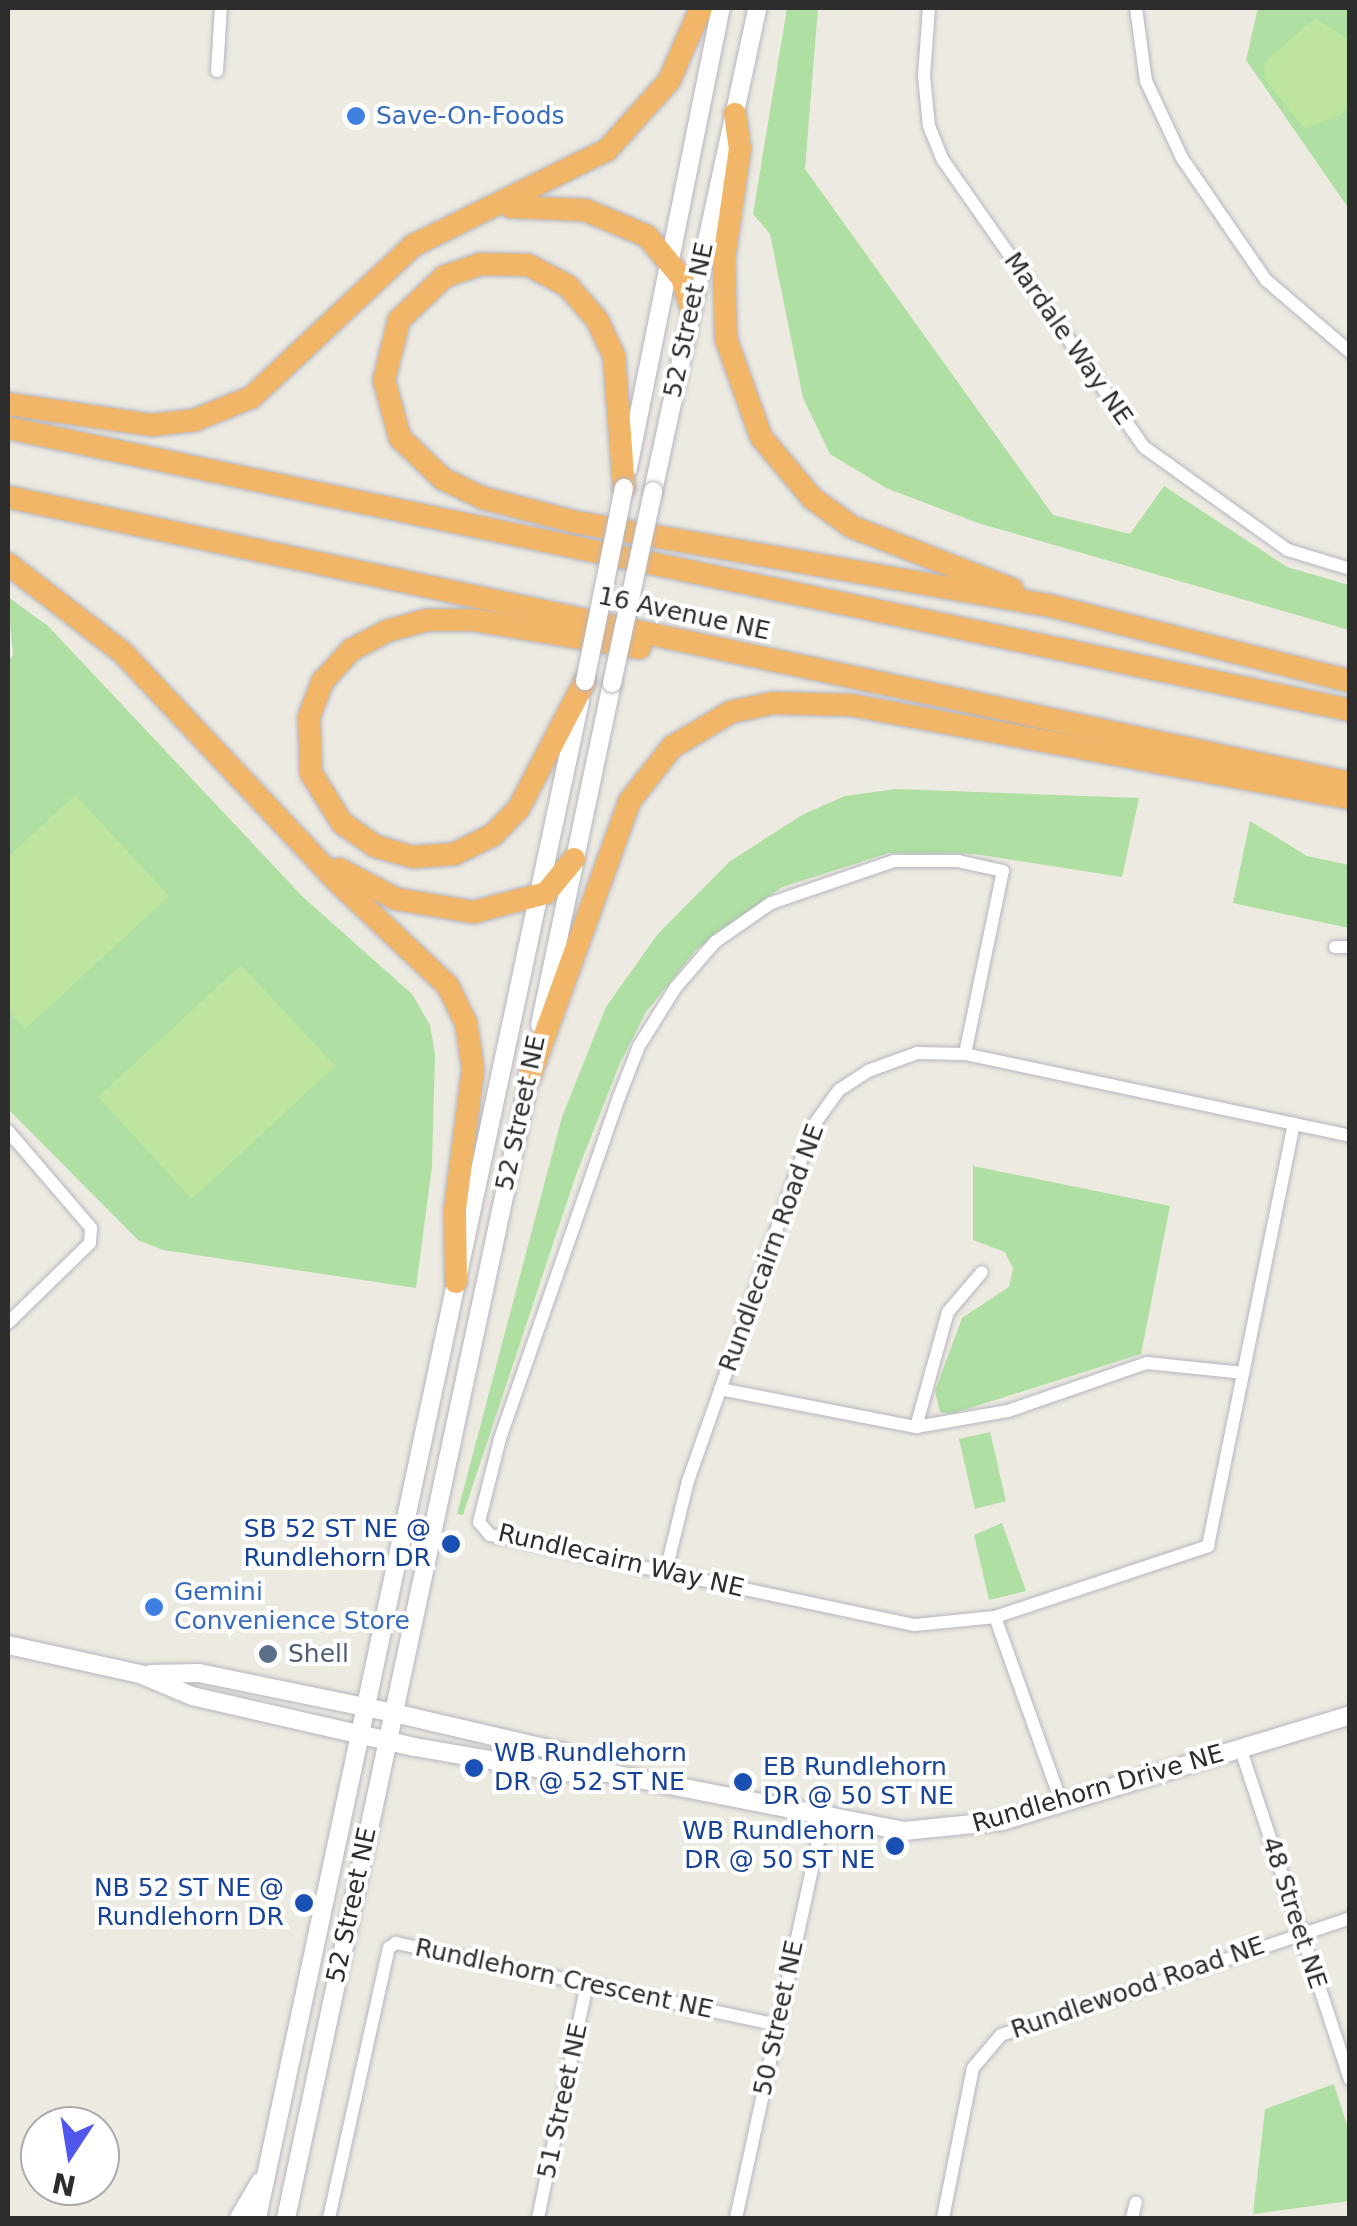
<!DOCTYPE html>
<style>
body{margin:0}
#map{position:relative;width:1357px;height:2226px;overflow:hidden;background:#edeae1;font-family:"DejaVu Sans",sans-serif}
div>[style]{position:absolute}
.green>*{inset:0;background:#afdfa3}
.pitch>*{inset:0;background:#bee5a0}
.roads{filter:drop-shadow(0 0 2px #b5b5bf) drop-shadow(0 0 2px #b5b5bf)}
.street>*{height:12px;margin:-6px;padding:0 6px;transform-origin:6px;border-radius:6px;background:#fff}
.secondary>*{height:18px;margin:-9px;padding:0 9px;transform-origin:9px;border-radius:9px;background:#fff}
.highway>*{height:22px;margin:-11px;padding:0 11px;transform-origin:11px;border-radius:11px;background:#f2b668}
.bridges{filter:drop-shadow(0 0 2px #b5b5bf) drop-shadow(0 0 2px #b5b5bf)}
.secondary-bridge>*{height:18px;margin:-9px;padding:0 9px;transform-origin:9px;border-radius:9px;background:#fff}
.dots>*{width:28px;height:28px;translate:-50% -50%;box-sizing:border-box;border:5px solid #fff;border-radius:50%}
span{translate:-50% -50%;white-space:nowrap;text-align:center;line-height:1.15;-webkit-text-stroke:8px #fff;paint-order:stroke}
.shop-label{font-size:25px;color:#366cbe}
.left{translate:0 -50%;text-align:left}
.street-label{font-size:25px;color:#2d2d2d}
.transit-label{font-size:25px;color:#164399}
.right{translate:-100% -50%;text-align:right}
.service-label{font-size:25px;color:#4e5e75}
.frame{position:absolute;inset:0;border:10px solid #2d2d2d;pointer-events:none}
.north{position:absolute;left:20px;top:2106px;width:100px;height:100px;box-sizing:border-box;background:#fff;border:2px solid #ababab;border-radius:50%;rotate:192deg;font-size:28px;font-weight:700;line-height:40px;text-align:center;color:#2d2d2d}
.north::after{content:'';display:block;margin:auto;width:35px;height:45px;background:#4f57ec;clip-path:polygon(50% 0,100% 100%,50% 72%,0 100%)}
</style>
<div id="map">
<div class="green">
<div style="clip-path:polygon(787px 8px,818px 8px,805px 169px,1053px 515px,1130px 534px,1164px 486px,1287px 567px,1349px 585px,1349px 630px,978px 523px,886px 488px,830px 454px,803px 398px,770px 234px,753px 214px)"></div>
<div style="clip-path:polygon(1258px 8px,1349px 8px,1349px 209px,1246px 60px)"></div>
<div style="clip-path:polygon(8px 597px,48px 626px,303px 897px,412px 994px,430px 1025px,435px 1054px,432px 1166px,416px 1288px,163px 1250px,138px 1240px,8px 1109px,8px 663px,13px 655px)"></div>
<div style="clip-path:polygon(896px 789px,1139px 798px,1122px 877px,974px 854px,889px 853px,782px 887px,696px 950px,646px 1012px,620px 1063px,576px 1175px,463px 1515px,457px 1514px,562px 1117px,606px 1007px,657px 935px,729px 862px,802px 815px,845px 796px)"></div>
<div style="clip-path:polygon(1250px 821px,1307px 856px,1349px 865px,1349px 928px,1233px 903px)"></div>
<div style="clip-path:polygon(973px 1166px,1170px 1206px,1141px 1354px,951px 1414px,940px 1412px,935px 1391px,962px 1318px,1009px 1287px,1013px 1269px,1005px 1252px,973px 1240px)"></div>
<div style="clip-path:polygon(990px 1432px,1006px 1501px,975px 1509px,959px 1439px)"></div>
<div style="clip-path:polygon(1002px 1523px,1026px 1591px,989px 1600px,974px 1535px)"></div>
<div style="clip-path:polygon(1334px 2084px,1349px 2132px,1349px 2201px,1253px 2214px,1265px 2109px)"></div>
</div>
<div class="pitch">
<div style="clip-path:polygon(1315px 18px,1349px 40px,1349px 101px,1342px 114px,1305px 129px,1264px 78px,1265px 62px)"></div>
<div style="clip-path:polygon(75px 795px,169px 896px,25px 1029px,8px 1010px,8px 857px)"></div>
<div style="clip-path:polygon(241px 965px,335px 1066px,192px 1199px,98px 1097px)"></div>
</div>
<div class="roads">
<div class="street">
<div style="left:929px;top:8px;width:68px;rotate:94.2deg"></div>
<div style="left:924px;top:76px;width:50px;rotate:84.3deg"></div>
<div style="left:929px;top:126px;width:37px;rotate:68deg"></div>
<div style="left:943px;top:160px;width:350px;rotate:55deg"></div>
<div style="left:1144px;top:447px;width:177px;rotate:35.6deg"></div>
<div style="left:1288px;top:550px;width:65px;rotate:17deg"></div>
<div style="left:1136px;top:8px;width:74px;rotate:82.2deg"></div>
<div style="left:1146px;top:81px;width:85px;rotate:64.9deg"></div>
<div style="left:1182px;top:158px;width:148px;rotate:55.5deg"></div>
<div style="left:1266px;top:280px;width:111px;rotate:40.6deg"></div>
<div style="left:217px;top:71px;width:63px;rotate:-86.4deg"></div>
<div style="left:1335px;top:947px;width:15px"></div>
<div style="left:965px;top:1054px;width:187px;rotate:-78.3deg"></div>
<div style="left:1003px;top:871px;width:46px;rotate:-167.5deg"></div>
<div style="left:958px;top:861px;width:64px;rotate:180deg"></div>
<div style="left:894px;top:861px;width:130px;rotate:161.1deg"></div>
<div style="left:771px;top:903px;width:68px;rotate:145.1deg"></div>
<div style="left:715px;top:942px;width:60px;rotate:130.9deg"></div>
<div style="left:676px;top:987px;width:70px;rotate:122.1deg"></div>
<div style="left:639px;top:1046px;width:55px;rotate:111.4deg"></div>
<div style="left:619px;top:1097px;width:362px;rotate:109.2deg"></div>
<div style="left:500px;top:1439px;width:86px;rotate:104.2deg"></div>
<div style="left:479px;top:1522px;width:17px;rotate:50deg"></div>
<div style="left:490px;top:1535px;width:434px;rotate:12deg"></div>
<div style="left:915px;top:1625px;width:80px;rotate:-5.7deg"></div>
<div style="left:995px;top:1617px;width:225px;rotate:-18.4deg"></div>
<div style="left:1208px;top:1546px;width:431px;rotate:-78.5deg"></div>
<div style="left:8px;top:1131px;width:128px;rotate:49.4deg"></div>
<div style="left:91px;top:1228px;width:15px;rotate:94deg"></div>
<div style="left:90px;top:1243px;width:115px;rotate:135.7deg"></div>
<div style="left:720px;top:1389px;width:200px;rotate:11deg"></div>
<div style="left:916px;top:1427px;width:93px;rotate:-9.9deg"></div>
<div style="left:1008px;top:1411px;width:147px;rotate:-19.1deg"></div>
<div style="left:1147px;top:1363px;width:97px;rotate:5.9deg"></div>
<div style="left:916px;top:1427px;width:119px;rotate:-74.5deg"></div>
<div style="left:948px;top:1312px;width:52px;rotate:-49.6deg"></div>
<div style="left:666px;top:1571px;width:93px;rotate:-76.3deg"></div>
<div style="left:688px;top:1481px;width:376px;rotate:-70.6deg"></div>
<div style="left:813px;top:1126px;width:44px;rotate:-54.2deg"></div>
<div style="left:839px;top:1090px;width:35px;rotate:-33deg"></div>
<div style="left:868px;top:1071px;width:52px;rotate:-20.2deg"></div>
<div style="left:917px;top:1053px;width:48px;rotate:1.2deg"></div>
<div style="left:965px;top:1054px;width:394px;rotate:12deg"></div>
<div style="left:995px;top:1617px;width:195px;rotate:70.3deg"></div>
<div style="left:1240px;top:1747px;width:350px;rotate:71.7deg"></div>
<div style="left:329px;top:2218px;width:277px;rotate:-77.5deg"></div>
<div style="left:389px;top:1948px;width:9px;rotate:-36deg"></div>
<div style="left:396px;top:1943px;width:390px;rotate:12.1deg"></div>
<div style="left:538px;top:2218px;width:239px;rotate:-78.2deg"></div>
<div style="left:736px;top:2218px;width:409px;rotate:-77.7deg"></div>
<div style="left:943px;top:2218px;width:153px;rotate:-78.7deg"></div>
<div style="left:973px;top:2068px;width:43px;rotate:-49.7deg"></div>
<div style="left:1001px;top:2035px;width:368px;rotate:-18.5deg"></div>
<div style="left:1132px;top:2218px;width:16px;rotate:-76deg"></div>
</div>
<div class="secondary">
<div style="left:628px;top:468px;width:469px;rotate:-78.6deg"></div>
<div style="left:653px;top:491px;width:494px;rotate:-77.8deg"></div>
<div style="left:540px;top:1025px;width:349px;rotate:-78.1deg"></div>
<div style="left:8px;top:1645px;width:135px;rotate:12.4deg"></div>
<div style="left:140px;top:1674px;width:56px;rotate:22.9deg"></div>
<div style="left:192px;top:1696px;width:229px;rotate:12.9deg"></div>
<div style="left:415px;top:1747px;width:146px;rotate:9.8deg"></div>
<div style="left:559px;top:1772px;width:49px;rotate:1.2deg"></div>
<div style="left:608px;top:1773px;width:302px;rotate:11.1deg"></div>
<div style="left:904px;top:1831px;width:99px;rotate:-5.8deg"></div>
<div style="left:1002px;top:1821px;width:364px;rotate:-16.9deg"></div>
<div style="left:151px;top:1674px;width:48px;rotate:-1.2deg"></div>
<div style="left:199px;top:1673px;width:199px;rotate:11.6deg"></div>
<div style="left:394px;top:1713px;width:172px;rotate:13.1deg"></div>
<div style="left:562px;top:1752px;width:44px;rotate:25.4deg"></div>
<div style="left:239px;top:2218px;width:42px;rotate:-59.7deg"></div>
<div style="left:257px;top:2218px;width:1551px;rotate:-77.98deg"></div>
<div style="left:286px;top:2218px;width:1174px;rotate:-77.95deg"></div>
</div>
<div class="highway">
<div style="left:735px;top:114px;width:34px;rotate:82deg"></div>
<div style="left:740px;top:148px;width:112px;rotate:98.2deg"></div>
<div style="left:724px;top:259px;width:80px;rotate:88.6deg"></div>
<div style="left:726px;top:339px;width:104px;rotate:70.3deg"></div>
<div style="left:761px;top:437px;width:80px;rotate:50.1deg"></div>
<div style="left:812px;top:498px;width:49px;rotate:35.9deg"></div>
<div style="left:852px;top:527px;width:172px;rotate:21.2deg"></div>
<div style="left:511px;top:207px;width:74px;rotate:2.3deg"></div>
<div style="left:585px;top:210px;width:67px;rotate:22.8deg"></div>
<div style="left:647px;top:236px;width:55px;rotate:50.2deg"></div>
<div style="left:682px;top:278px;width:31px;rotate:73deg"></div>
<div style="left:8px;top:404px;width:146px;rotate:8.3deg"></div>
<div style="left:152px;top:425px;width:43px;rotate:-6.6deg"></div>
<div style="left:195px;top:420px;width:61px;rotate:-22deg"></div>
<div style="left:252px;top:397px;width:222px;rotate:-43.2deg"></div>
<div style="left:414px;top:245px;width:215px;rotate:-26.2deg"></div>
<div style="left:607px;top:150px;width:93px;rotate:-48.1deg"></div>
<div style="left:669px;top:81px;width:80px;rotate:-66.3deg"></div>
<div style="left:8px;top:428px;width:1371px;rotate:11.87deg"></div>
<div style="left:624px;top:488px;width:132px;rotate:-94.3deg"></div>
<div style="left:614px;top:356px;width:38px;rotate:-115deg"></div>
<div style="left:598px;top:321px;width:46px;rotate:-130.6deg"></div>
<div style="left:568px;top:286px;width:45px;rotate:-152.3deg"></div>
<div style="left:528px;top:265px;width:47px;rotate:-178.8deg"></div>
<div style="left:481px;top:264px;width:39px;rotate:161deg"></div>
<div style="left:444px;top:277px;width:62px;rotate:136.3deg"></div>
<div style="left:399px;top:320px;width:62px;rotate:104deg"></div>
<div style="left:384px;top:380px;width:60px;rotate:74.6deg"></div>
<div style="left:400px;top:438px;width:59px;rotate:43.6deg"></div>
<div style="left:443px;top:479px;width:44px;rotate:25.4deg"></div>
<div style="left:483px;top:498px;width:95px;rotate:14.6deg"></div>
<div style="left:575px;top:522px;width:479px;rotate:10deg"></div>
<div style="left:1047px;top:605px;width:312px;rotate:14.1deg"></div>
<div style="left:8px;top:497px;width:1372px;rotate:12.03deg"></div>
<div style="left:8px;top:564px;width:145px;rotate:37.7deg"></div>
<div style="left:123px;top:653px;width:316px;rotate:46.8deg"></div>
<div style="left:339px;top:883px;width:150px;rotate:43.4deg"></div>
<div style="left:448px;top:986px;width:41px;rotate:64.1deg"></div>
<div style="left:466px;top:1023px;width:47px;rotate:81.3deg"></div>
<div style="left:473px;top:1069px;width:142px;rotate:97.3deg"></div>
<div style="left:455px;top:1210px;width:72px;rotate:89.2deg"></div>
<div style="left:585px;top:681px;width:143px;rotate:117.5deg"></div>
<div style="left:519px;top:808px;width:37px;rotate:134deg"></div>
<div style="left:493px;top:835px;width:43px;rotate:154deg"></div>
<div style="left:454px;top:854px;width:41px;rotate:175.8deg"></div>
<div style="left:413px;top:857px;width:40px;rotate:-164deg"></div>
<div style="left:375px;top:846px;width:40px;rotate:-145.1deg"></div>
<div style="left:342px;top:823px;width:59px;rotate:-121.8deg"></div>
<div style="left:311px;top:773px;width:56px;rotate:-92deg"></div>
<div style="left:309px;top:717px;width:39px;rotate:-69deg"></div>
<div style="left:323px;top:681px;width:42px;rotate:-47.9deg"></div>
<div style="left:351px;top:650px;width:41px;rotate:-27.8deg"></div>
<div style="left:387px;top:631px;width:41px;rotate:-15.4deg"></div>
<div style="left:427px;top:620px;width:46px"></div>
<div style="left:473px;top:620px;width:169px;rotate:9.5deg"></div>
<div style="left:339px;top:869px;width:64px;rotate:27.8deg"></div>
<div style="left:396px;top:899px;width:79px;rotate:9.5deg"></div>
<div style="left:474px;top:912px;width:74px;rotate:-14.8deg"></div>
<div style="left:546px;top:893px;width:44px;rotate:-50.5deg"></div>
<div style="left:529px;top:1079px;width:294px;rotate:-70.1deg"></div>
<div style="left:629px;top:802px;width:70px;rotate:-52deg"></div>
<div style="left:672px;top:747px;width:69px;rotate:-30.7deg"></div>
<div style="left:731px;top:712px;width:43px;rotate:-12.1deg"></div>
<div style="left:773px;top:703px;width:78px;rotate:1.5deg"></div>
<div style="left:851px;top:705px;width:508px;rotate:10.56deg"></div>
</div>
</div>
<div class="bridges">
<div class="secondary-bridge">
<div style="left:585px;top:681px;width:197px;rotate:-78.6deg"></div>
<div style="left:612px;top:683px;width:196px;rotate:-77.9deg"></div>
</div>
</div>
<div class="dots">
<div style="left:356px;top:116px;background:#3f7fe0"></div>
<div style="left:451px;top:1544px;background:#1a4fb4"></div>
<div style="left:154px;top:1607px;background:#3f7fe0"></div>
<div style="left:268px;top:1654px;background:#5c6f8a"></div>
<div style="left:474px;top:1768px;background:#1a4fb4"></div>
<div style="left:743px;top:1782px;background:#1a4fb4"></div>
<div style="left:895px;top:1846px;background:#1a4fb4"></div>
<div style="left:304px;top:1903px;background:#1a4fb4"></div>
</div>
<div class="shop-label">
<span class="left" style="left:376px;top:116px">Save-On-Foods</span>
<span class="left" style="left:174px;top:1607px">Gemini<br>Convenience Store</span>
</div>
<div class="street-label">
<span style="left:689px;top:320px;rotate:-78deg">52 Street NE</span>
<span style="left:1068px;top:339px;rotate:55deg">Mardale Way NE</span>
<span style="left:684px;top:614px;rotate:12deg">16 Avenue NE</span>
<span style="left:521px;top:1113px;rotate:-78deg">52 Street NE</span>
<span style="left:772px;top:1248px;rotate:-70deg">Rundlecairn Road NE</span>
<span style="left:621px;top:1561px;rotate:13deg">Rundlecairn Way NE</span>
<span style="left:1098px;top:1789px;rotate:-16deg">Rundlehorn Drive NE</span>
<span style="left:352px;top:1905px;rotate:-78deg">52 Street NE</span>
<span style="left:1294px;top:1913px;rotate:72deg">48 Street NE</span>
<span style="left:564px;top:1979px;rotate:12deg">Rundlehorn Crescent NE</span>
<span style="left:1138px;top:1988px;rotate:-19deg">Rundlewood Road NE</span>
<span style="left:779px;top:2018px;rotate:-78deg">50 Street NE</span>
<span style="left:563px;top:2101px;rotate:-78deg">51 Street NE</span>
</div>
<div class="transit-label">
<span class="right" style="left:431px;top:1544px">SB 52 ST NE @<br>Rundlehorn DR</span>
<span class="left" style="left:494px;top:1768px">WB Rundlehorn<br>DR @ 52 ST NE</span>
<span class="left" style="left:763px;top:1782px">EB Rundlehorn<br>DR @ 50 ST NE</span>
<span class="right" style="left:875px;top:1846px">WB Rundlehorn<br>DR @ 50 ST NE</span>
<span class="right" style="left:284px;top:1903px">NB 52 ST NE @<br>Rundlehorn DR</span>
</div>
<div class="service-label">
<span class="left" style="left:288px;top:1654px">Shell</span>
</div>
<div class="frame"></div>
<div class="north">N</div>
</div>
